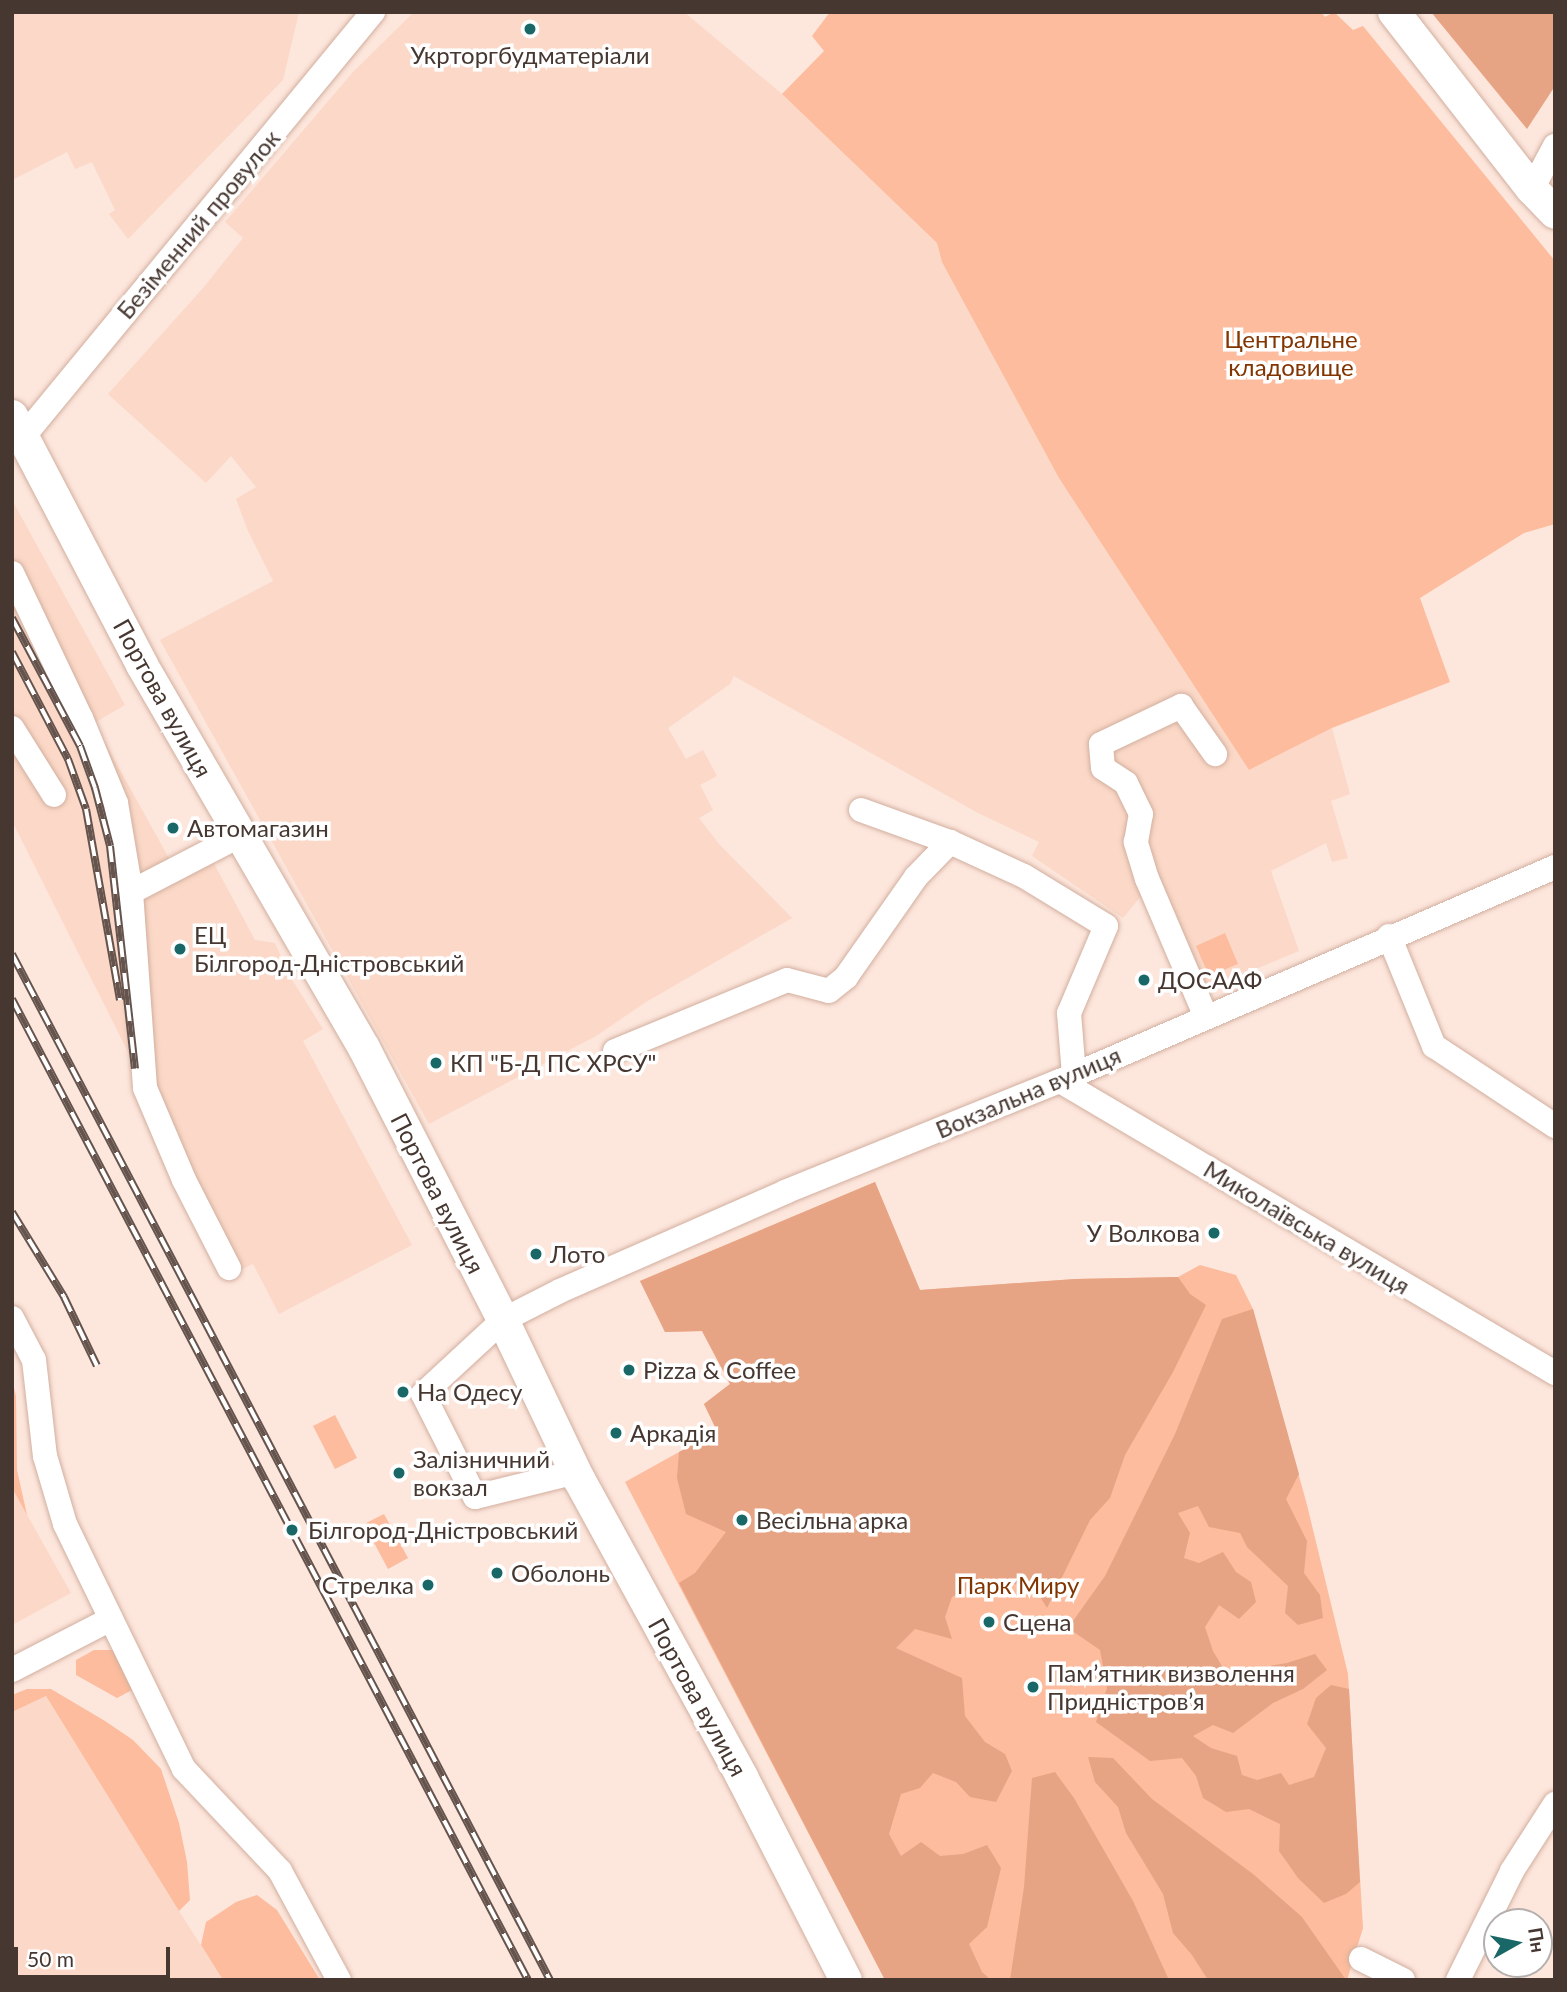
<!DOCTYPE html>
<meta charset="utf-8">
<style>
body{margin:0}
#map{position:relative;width:1567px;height:1992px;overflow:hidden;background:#fde6dc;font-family:Lato,sans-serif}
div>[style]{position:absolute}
.built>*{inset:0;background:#fbd8c7}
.green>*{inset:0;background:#fcbc9d}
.forest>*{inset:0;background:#e6a484}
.roads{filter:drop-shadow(0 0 2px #d2af9f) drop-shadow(0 0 2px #d2af9f)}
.minor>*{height:24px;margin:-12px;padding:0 12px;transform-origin:12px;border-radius:12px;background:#fff}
.major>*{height:32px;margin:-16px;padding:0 16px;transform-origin:16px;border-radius:16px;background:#fff}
.rail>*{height:8px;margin-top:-4px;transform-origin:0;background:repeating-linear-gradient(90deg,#fff 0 16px,#64544d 0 32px);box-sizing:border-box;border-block:2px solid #64544d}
.dots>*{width:19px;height:19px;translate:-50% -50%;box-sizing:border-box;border:4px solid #fff;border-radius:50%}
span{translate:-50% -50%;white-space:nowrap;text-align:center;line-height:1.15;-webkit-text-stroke:7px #fff;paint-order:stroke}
.poi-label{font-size:24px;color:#463731}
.left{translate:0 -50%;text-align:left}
.right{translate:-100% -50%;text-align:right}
.street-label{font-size:24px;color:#463731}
.park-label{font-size:24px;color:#823500}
.frame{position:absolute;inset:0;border:14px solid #463731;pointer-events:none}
.north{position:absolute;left:1483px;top:1908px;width:70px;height:70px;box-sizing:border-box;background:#fff;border:2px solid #b5afad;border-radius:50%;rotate:81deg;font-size:19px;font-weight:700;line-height:28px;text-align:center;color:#463731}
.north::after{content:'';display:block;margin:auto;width:24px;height:32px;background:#196766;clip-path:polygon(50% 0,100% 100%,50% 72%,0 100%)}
.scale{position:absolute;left:14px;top:1947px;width:156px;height:32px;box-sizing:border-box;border:4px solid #463731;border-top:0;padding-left:9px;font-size:21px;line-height:24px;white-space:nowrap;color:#463731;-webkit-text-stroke:5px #fff;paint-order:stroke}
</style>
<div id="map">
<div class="built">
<div style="clip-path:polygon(12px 12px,299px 12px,283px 80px,128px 239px,109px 214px,115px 210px,92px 162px,75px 169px,67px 152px,12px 180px)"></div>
<div style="clip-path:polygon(414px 12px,684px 12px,782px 94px,937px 243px,942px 262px,1249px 770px,1332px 728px,1350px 794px,1331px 801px,1348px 858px,1332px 862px,1326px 843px,1271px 871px,1299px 951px,1188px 997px,1141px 896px,1123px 918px,1032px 856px,1039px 842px,978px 813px,734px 676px,730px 684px,668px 728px,686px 759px,703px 750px,717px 776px,700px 785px,713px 810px,699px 818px,719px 844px,792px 918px,646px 1002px,596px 1036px,429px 1124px,160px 640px,273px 581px,248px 531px,236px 499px,256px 487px,231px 456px,206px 483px,108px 394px,204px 287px,243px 238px,225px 222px,353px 72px)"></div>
<div style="clip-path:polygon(12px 500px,125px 705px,94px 723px,171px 862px,204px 845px,255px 940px,275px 943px,291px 978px,323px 1029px,303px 1041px,412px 1245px,279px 1314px,253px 1264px,238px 1271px,12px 821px)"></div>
<div style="clip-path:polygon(12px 1488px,71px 1593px,12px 1625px)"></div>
<div style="clip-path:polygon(46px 1696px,179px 1911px,223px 1980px,12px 1980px,12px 1712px)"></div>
</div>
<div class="green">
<div style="clip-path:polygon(830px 12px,1321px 12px,1325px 17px,1334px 12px,1353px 30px,1363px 26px,1555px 261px,1555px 524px,1524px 533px,1420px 598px,1450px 682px,1332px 728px,1249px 770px,1059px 478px,942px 262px,937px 243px,782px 94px,824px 51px,812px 36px)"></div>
<div style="clip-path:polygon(1225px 933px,1238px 964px,1209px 976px,1196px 946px)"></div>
<div style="clip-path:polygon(875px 1182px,920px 1290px,1075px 1279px,1178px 1277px,1200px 1265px,1236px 1275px,1253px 1309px,1307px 1505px,1348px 1674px,1363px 1928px,1347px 1980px,885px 1980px,625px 1482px,717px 1431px,704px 1404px,730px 1384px,702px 1331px,665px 1332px,640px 1281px)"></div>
<div style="clip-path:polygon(12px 1380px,16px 1396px,17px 1470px,27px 1515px,12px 1488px)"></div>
<div style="clip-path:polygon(335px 1415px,357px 1458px,335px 1469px,313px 1426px)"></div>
<div style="clip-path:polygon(384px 1514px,408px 1558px,388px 1569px,364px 1524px)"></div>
<div style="clip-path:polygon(94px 1650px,115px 1650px,127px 1670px,132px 1690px,117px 1698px,76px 1675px,76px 1660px)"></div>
<div style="clip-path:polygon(27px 1689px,51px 1689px,105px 1721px,133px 1740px,161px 1769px,179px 1823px,187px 1862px,190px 1900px,179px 1911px,46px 1696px,12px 1712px,12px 1695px)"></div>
<div style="clip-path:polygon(257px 1895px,277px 1910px,320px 1980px,223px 1980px,201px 1945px,206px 1922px,236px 1902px)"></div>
</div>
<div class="forest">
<div style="clip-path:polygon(1431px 12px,1555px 12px,1555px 86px,1527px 129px)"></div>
<div style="clip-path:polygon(875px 1182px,920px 1290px,1075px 1279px,1178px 1277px,1190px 1294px,1206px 1305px,1173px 1372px,1125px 1455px,1110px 1498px,1090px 1520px,1047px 1608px,1037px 1592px,1022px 1585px,986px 1580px,952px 1597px,945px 1617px,952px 1639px,915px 1629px,896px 1648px,962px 1678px,965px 1716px,985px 1742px,1005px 1754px,1012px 1771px,996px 1802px,970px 1797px,956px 1782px,933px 1773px,920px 1788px,901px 1794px,889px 1834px,901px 1856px,921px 1842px,940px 1856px,963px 1854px,987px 1845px,1001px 1868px,987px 1927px,969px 1944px,982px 1972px,991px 1980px,885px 1980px,679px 1583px,695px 1573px,726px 1532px,686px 1514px,677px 1478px,679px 1452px,717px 1431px,704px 1404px,730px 1384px,702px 1331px,665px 1332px,640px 1281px)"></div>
<div style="clip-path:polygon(1253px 1309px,1299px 1474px,1286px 1499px,1307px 1541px,1304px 1573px,1320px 1595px,1323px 1618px,1298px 1625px,1285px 1613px,1288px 1586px,1247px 1547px,1240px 1533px,1209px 1527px,1198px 1506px,1178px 1513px,1190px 1533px,1184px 1558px,1199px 1563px,1223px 1552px,1236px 1572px,1251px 1582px,1256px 1602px,1239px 1619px,1219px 1605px,1205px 1627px,1213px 1651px,1226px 1673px,1287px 1663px,1315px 1654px,1327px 1670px,1303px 1689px,1273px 1703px,1233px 1733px,1213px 1725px,1193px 1736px,1211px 1748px,1237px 1756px,1242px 1775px,1257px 1780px,1281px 1773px,1289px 1785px,1314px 1777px,1326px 1748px,1307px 1724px,1316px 1698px,1331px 1685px,1349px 1689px,1360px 1882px,1346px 1894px,1324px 1903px,1298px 1878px,1279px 1851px,1280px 1824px,1249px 1809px,1226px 1812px,1203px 1798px,1196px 1776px,1182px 1758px,1150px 1761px,1096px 1722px,1107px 1688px,1100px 1650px,1068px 1628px,1105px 1576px,1175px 1434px,1222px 1319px)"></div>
<div style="clip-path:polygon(1088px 1757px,1113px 1758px,1152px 1799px,1253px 1874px,1302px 1917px,1346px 1980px,1208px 1980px,1192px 1955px,1173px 1933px,1163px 1894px,1126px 1833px,1118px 1807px,1095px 1782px)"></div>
<div style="clip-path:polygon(1055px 1772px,1074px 1798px,1133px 1901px,1169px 1980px,1010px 1980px,1024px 1887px,1032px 1778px)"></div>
</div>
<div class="roads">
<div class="minor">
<div style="left:1532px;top:189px;width:49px;rotate:-61.9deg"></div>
<div style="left:12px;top:441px;width:12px;rotate:-20deg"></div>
<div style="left:23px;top:437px;width:551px;rotate:-50.53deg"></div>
<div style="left:12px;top:573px;width:161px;rotate:64.6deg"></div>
<div style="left:81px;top:718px;width:92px;rotate:67.6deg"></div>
<div style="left:116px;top:803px;width:90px;rotate:80.4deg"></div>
<div style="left:131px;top:892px;width:196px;rotate:85.9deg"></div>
<div style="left:145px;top:1088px;width:100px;rotate:67deg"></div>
<div style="left:184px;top:1180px;width:99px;rotate:62.9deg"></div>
<div style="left:12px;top:728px;width:79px;rotate:57.9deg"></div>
<div style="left:861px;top:810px;width:95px;rotate:19.8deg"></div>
<div style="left:950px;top:842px;width:81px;rotate:24.7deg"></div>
<div style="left:1024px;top:876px;width:96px;rotate:31.4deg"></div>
<div style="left:1106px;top:926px;width:95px;rotate:113deg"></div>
<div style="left:1069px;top:1013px;width:62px;rotate:85.4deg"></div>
<div style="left:131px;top:892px;width:124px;rotate:-27.4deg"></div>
<div style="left:1389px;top:936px;width:119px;rotate:67.8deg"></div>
<div style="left:1434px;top:1046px;width:145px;rotate:33.5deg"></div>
<div style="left:1206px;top:1017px;width:150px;rotate:-113.1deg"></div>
<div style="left:1147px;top:879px;width:39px;rotate:-107deg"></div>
<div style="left:1136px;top:842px;width:28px;rotate:-80deg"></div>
<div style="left:1141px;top:814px;width:34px;rotate:-116deg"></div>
<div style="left:1126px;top:783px;width:27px;rotate:-147deg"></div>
<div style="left:1103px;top:768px;width:24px;rotate:-95deg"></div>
<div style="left:1101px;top:744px;width:89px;rotate:-25.4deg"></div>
<div style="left:1181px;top:706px;width:59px;rotate:54.7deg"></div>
<div style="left:615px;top:1051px;width:186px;rotate:-22.4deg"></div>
<div style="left:787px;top:980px;width:43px;rotate:14.7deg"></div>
<div style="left:829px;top:991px;width:22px;rotate:-39deg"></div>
<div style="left:846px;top:977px;width:122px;rotate:-55deg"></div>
<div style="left:916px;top:877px;width:49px;rotate:-45.8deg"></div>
<div style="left:1060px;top:1081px;width:575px;rotate:30.54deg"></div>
<div style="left:12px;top:1318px;width:47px;rotate:62.4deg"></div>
<div style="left:34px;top:1360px;width:97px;rotate:83.5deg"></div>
<div style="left:45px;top:1456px;width:71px;rotate:73.6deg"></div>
<div style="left:65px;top:1524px;width:272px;rotate:64.1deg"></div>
<div style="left:184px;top:1769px;width:140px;rotate:46.7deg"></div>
<div style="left:280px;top:1871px;width:124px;rotate:61.6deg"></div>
<div style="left:576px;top:1472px;width:104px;rotate:166.1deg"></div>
<div style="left:475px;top:1497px;width:115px;rotate:-116.8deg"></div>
<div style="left:423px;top:1394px;width:109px;rotate:-42.8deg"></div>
<div style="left:503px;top:1320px;width:64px;rotate:-27deg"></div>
<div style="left:560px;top:1291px;width:246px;rotate:-23.7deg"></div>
<div style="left:785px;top:1192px;width:297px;rotate:-22deg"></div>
<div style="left:1060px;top:1081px;width:539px;rotate:-23.38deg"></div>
<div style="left:12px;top:1670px;width:111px;rotate:-27.3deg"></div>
<div style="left:1361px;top:1959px;width:47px;rotate:26.6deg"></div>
<div style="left:1458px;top:1980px;width:122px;rotate:-63.6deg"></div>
<div style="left:1512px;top:1871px;width:80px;rotate:-57.3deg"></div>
</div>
<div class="major">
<div style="left:1394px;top:12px;width:224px;rotate:52.1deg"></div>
<div style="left:1532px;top:189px;width:33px;rotate:46deg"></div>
<div style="left:12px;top:416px;width:281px;rotate:62.4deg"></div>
<div style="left:142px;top:665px;width:443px;rotate:59.9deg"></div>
<div style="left:364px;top:1048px;width:305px;rotate:62.9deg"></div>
<div style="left:503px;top:1320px;width:176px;rotate:64.5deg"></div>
<div style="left:579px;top:1479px;width:340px;rotate:61.3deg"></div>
<div style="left:742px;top:1777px;width:228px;rotate:62.9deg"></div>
</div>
</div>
<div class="rail">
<div style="left:12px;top:618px;width:145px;rotate:62deg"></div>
<div style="left:80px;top:746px;width:45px;rotate:70.3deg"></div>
<div style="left:95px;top:788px;width:60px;rotate:75.5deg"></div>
<div style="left:110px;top:846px;width:224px;rotate:83.6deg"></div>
<div style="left:12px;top:652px;width:121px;rotate:62.4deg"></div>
<div style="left:68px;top:759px;width:53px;rotate:70.2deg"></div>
<div style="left:86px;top:809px;width:194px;rotate:79.9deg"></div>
<div style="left:12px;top:954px;width:1158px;rotate:62.33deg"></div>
<div style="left:12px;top:999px;width:1108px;rotate:62.26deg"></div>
<div style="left:12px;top:1212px;width:100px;rotate:58.5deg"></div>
<div style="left:64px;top:1297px;width:76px;rotate:64.4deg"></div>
</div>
<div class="dots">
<div style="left:530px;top:29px;background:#196766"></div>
<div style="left:173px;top:828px;background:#196766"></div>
<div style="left:180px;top:949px;background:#196766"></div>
<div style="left:1144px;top:980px;background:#196766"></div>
<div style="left:436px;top:1063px;background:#196766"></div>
<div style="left:1214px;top:1233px;background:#196766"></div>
<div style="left:536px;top:1254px;background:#196766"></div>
<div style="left:629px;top:1370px;background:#196766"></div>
<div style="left:403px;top:1392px;background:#196766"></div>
<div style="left:616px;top:1433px;background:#196766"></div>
<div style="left:399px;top:1473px;background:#196766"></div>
<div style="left:742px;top:1520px;background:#196766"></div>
<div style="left:292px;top:1530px;background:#196766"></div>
<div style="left:497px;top:1573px;background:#196766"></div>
<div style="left:428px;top:1585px;background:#196766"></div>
<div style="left:989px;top:1622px;background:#196766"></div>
<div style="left:1033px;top:1687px;background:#196766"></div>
</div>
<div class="poi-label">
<span style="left:530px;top:55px">Укрторгбудматеріали</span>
<span class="left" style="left:187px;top:828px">Автомагазин</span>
<span class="left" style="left:194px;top:949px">ЕЦ<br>Білгород-Дністровський</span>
<span class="left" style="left:1158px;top:980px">ДОСААФ</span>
<span class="left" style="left:450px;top:1063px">КП "Б-Д ПС ХРСУ"</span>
<span class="right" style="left:1200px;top:1233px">У Волкова</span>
<span class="left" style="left:550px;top:1254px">Лото</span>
<span class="left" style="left:643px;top:1370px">Pizza &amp; Coffee</span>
<span class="left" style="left:417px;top:1392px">На Одесу</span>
<span class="left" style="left:630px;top:1433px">Аркадія</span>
<span class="left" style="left:413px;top:1473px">Залізничний<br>вокзал</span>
<span class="left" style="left:756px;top:1520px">Весільна арка</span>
<span class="left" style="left:308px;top:1530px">Білгород-Дністровський</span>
<span class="left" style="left:511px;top:1573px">Оболонь</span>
<span class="right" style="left:414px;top:1585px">Стрелка</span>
<span class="left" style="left:1003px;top:1622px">Сцена</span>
<span class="left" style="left:1047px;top:1687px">Пам’ятник визволення<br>Придністров’я</span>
</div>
<div class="street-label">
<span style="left:198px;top:224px;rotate:-50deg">Безіменний провулок</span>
<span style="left:163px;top:698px;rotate:61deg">Портова вулиця</span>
<span style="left:1028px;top:1092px;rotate:-23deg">Вокзальна вулиця</span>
<span style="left:438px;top:1193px;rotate:63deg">Портова вулиця</span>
<span style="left:1307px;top:1227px;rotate:31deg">Миколаївська вулиця</span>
<span style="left:698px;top:1697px;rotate:61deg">Портова вулиця</span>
</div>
<div class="park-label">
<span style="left:1291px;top:353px">Центральне<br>кладовище</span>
<span style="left:1018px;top:1585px">Парк Миру</span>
</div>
<div class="frame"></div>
<div class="north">Пн</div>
<div class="scale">50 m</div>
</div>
